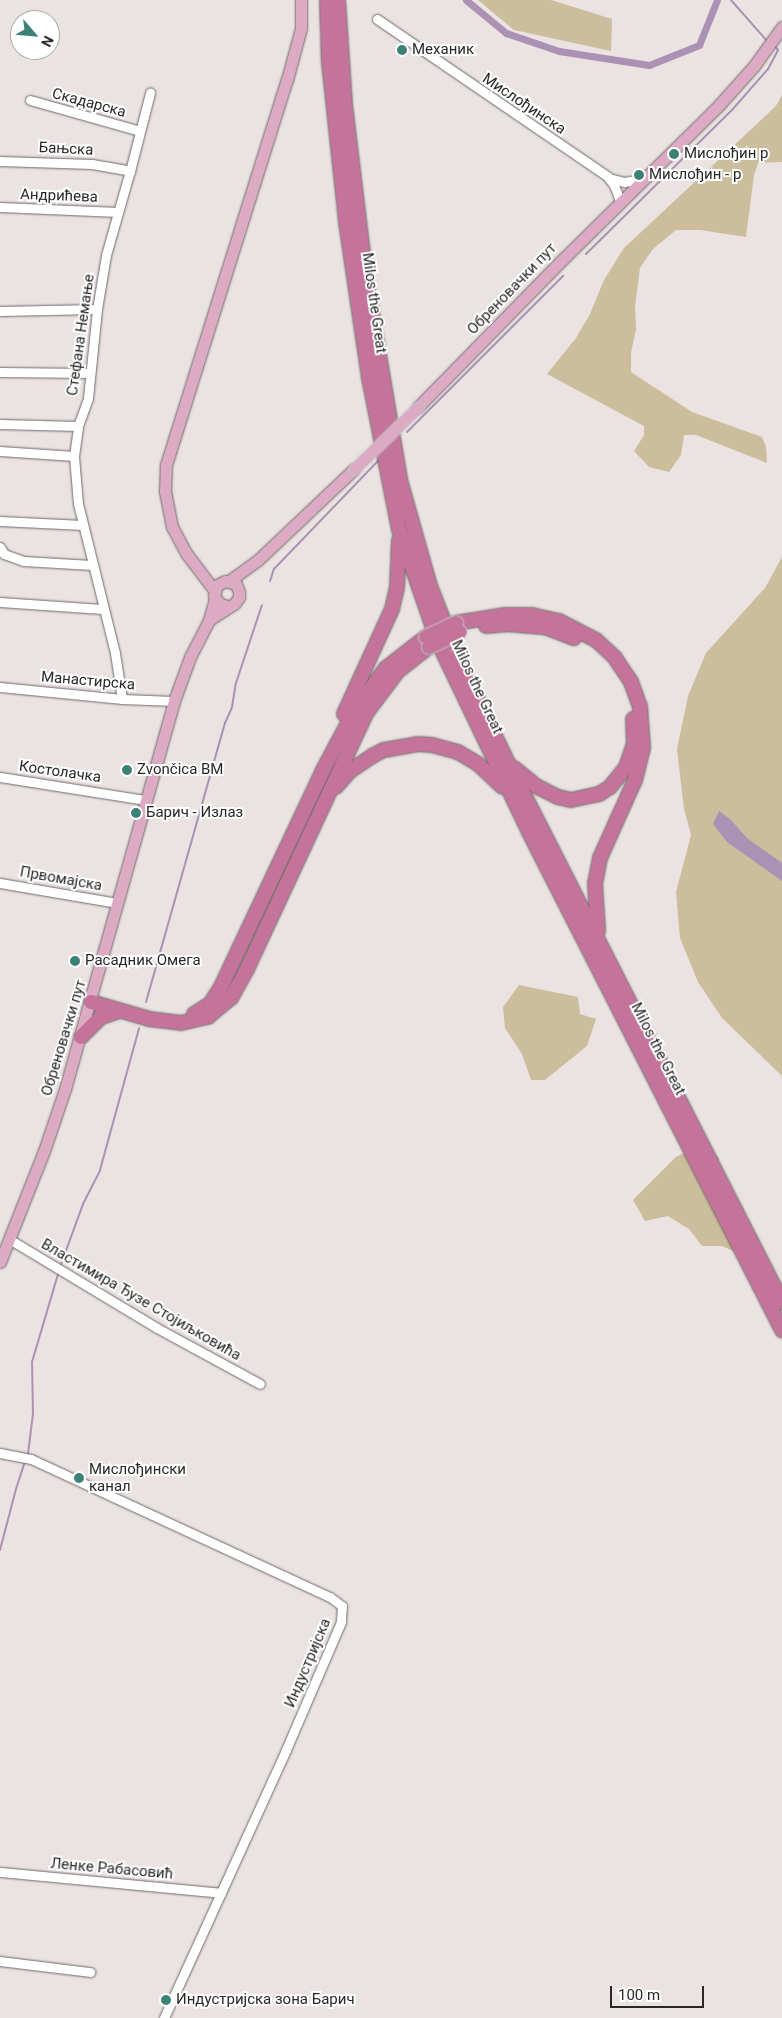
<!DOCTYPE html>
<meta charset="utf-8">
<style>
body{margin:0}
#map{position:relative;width:782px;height:2018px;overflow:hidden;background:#eae3e2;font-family:Roboto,sans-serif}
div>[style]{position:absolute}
.green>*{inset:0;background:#ccbd9c}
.water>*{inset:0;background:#ab91b4}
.stream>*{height:2px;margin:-1px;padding:0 1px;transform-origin:1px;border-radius:1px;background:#ab91b4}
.canal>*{height:7px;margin:-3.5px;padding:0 3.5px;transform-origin:3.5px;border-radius:3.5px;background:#ab91b4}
.roads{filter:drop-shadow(0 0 1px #6f6868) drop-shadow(0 0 1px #6f6868)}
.minor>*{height:9px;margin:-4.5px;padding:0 4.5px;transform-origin:4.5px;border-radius:4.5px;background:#fff}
.major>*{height:11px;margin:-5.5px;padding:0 5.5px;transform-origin:5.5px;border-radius:5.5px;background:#dcabc3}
.highway>*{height:14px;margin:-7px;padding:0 7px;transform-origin:7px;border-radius:7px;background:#c4739b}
.bridges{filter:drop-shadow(0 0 1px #c3c3c3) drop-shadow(0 0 1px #c3c3c3)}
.major-bridge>*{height:11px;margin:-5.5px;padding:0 5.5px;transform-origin:5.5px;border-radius:5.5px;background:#dcabc3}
.highway-bridge>*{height:14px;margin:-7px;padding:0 7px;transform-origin:7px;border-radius:7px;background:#c4739b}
.dots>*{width:14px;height:14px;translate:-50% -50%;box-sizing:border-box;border:2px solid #fff;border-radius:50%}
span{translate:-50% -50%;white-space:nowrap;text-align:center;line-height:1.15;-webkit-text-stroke:4px #fff;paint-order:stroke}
.poi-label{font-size:15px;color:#2a2727}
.left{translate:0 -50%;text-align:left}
.street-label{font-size:15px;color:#2a2727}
.north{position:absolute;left:10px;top:10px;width:50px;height:50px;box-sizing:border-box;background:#fff;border:1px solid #aaa9a9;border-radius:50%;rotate:117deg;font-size:14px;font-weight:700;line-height:20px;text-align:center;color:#2a2727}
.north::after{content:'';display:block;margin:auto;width:18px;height:22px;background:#3c8176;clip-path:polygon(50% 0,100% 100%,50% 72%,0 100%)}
.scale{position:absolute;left:610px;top:1986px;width:94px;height:22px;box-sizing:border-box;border:2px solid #2a2727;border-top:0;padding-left:6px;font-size:15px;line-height:18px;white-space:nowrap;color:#2a2727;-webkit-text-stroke:4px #fff;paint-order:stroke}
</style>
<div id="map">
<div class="green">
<div style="clip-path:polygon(478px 0,551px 0,612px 19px,611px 51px,514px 30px)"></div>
<div style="clip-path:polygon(782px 95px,782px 162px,758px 163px,754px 175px,746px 237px,700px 230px,676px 230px,653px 249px,640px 268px,635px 306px,636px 329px,631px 353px,631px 372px,692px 412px,762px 437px,766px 447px,767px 463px,696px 435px,684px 435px,681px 455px,669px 472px,649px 467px,634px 451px,644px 435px,644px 426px,547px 374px,576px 338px,590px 314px,604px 280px,624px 248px,776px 106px)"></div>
<div style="clip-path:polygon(782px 557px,782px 1076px,722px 1018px,698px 982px,680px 938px,676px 892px,691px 835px,684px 809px,677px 749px,688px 696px,706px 653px,765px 588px)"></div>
<div style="clip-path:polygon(519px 985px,578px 997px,580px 1014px,596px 1019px,587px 1046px,545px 1080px,531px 1080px,522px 1054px,505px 1028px,503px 1007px)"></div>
<div style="clip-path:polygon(703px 1143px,719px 1158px,715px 1185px,741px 1232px,733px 1251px,722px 1246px,702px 1246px,689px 1229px,668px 1216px,645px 1221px,633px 1200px,676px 1157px)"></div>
</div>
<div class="water">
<div style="clip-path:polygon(719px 811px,730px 819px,747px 838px,782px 863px,782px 881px,727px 842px,713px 824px)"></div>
</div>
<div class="stream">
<div style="left:731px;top:0;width:55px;rotate:48.7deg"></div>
<div style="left:586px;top:254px;width:205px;rotate:-44.6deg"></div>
<div style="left:732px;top:110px;width:55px;rotate:-48.7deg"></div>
<div style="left:768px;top:69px;width:21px;rotate:-62deg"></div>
<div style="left:778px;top:50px;width:6px;rotate:-129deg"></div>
<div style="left:407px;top:432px;width:221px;rotate:-45deg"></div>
<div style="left:270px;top:581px;width:13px;rotate:-72deg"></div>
<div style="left:274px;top:569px;width:153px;rotate:-46.1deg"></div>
<div style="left:146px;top:1002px;width:290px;rotate:-74.2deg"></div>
<div style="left:225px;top:723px;width:17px;rotate:-66deg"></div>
<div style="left:232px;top:707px;width:24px;rotate:-81deg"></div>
<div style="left:236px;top:683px;width:82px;rotate:-71.6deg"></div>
<div style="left:60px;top:1267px;width:67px;rotate:-69.9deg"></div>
<div style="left:83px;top:1204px;width:38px;rotate:-63deg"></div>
<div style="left:100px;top:1170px;width:147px;rotate:-74.6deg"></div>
<div style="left:28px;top:1454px;width:41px;rotate:-83deg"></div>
<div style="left:33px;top:1413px;width:51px;rotate:-91.1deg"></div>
<div style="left:32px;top:1362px;width:92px;rotate:-73.5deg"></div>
<div style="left:0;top:1550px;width:63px;rotate:-75.3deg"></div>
<div style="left:16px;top:1489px;width:29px;rotate:-72deg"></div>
</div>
<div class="canal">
<div style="left:466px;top:0;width:52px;rotate:39.5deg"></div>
<div style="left:506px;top:33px;width:56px;rotate:18.8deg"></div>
<div style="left:559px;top:51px;width:91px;rotate:8.8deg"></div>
<div style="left:649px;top:65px;width:54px;rotate:-21.8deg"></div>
<div style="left:699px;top:45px;width:48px;rotate:-68.2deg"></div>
</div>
<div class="roads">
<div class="minor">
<div style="left:377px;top:19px;width:278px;rotate:34.3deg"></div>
<div style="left:607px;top:176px;width:11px;rotate:52deg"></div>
<div style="left:614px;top:185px;width:17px;rotate:69deg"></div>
<div style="left:30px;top:100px;width:114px;rotate:15.7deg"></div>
<div style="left:0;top:161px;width:92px;rotate:1.9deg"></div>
<div style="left:92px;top:164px;width:39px;rotate:10deg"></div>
<div style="left:609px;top:178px;width:16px;rotate:15deg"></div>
<div style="left:624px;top:182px;width:18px;rotate:-9deg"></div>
<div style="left:0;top:207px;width:118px;rotate:2.4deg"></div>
<div style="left:0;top:311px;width:97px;rotate:-1.2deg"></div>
<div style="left:0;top:372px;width:90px;rotate:0.6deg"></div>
<div style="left:0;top:424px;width:78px;rotate:1.5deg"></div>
<div style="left:0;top:451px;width:74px;rotate:3.9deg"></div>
<div style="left:0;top:521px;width:83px;rotate:2.8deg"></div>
<div style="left:0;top:547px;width:8px;rotate:60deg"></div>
<div style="left:4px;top:554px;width:20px;rotate:20deg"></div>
<div style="left:23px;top:561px;width:69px;rotate:3.3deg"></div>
<div style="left:0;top:602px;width:102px;rotate:3.9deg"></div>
<div style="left:0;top:687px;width:123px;rotate:5.6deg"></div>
<div style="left:122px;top:699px;width:52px;rotate:2.2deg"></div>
<div style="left:122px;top:699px;width:47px;rotate:-98.7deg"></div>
<div style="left:115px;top:653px;width:154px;rotate:-103.9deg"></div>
<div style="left:78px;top:504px;width:48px;rotate:-94.8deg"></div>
<div style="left:74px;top:456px;width:30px;rotate:-82deg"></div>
<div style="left:78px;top:426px;width:30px;rotate:-70deg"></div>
<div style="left:88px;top:398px;width:89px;rotate:-84.2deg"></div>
<div style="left:97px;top:309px;width:55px;rotate:-80.5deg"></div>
<div style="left:106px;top:255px;width:87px;rotate:-74.1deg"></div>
<div style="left:130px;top:171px;width:81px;rotate:-75.6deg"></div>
<div style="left:0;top:777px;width:148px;rotate:9deg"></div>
<div style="left:0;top:883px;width:119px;rotate:9.7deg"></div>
<div style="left:9px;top:1239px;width:173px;rotate:31deg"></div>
<div style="left:157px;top:1328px;width:117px;rotate:28.5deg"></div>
<div style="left:0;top:1453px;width:32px;rotate:11deg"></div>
<div style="left:31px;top:1459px;width:329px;rotate:24.8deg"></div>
<div style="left:330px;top:1597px;width:15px;rotate:37deg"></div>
<div style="left:342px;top:1606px;width:16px;rotate:94deg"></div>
<div style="left:341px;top:1622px;width:139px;rotate:113.3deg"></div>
<div style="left:286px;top:1750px;width:294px;rotate:114.5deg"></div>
<div style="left:0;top:1872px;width:222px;rotate:5.4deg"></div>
<div style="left:0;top:1961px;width:91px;rotate:7deg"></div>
</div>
<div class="major">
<div style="left:418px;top:407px;width:207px;rotate:-45.6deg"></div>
<div style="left:563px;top:259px;width:219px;rotate:-44.6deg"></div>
<div style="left:719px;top:105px;width:52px;rotate:-48.1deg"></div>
<div style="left:754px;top:66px;width:48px;rotate:-54.3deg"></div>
<div style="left:229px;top:581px;width:36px;rotate:-36deg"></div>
<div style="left:258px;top:560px;width:132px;rotate:-43.5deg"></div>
<div style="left:214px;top:590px;width:46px;rotate:-127.1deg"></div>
<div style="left:186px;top:553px;width:30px;rotate:-118deg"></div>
<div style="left:172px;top:527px;width:36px;rotate:-101deg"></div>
<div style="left:165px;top:492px;width:27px;rotate:-88deg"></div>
<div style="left:166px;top:465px;width:404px;rotate:-72.6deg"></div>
<div style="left:287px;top:80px;width:54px;rotate:-74.9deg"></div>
<div style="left:301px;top:28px;width:28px;rotate:-90deg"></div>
<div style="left:209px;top:620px;width:31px;rotate:-33deg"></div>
<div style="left:235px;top:603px;width:7px;rotate:-56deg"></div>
<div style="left:239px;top:597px;width:5px;rotate:-90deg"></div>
<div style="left:239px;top:592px;width:9px;rotate:-111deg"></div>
<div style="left:236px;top:584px;width:11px;rotate:-165deg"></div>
<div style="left:225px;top:581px;width:9px;rotate:153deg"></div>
<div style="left:217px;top:585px;width:11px;rotate:105deg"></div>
<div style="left:214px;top:596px;width:10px;rotate:53deg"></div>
<div style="left:220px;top:604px;width:9px;rotate:13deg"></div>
<div style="left:0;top:1262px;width:119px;rotate:-68.4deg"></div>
<div style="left:44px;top:1151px;width:65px;rotate:-71.3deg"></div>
<div style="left:65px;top:1089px;width:403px;rotate:-74.3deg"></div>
<div style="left:174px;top:701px;width:47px;rotate:-70deg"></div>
<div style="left:190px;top:657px;width:42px;rotate:-62.8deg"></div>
<div style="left:209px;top:620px;width:22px;rotate:-74deg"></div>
</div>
<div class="highway">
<div style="left:327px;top:0;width:62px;rotate:88.2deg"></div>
<div style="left:329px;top:62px;width:161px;rotate:83.9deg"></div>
<div style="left:346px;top:222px;width:158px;rotate:81.6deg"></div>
<div style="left:369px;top:378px;width:154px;rotate:78.8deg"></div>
<div style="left:399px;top:529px;width:120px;rotate:71deg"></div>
<div style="left:438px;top:642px;width:211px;rotate:64.4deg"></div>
<div style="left:529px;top:832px;width:559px;rotate:63.07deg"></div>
<div style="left:338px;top:0;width:105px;rotate:86.2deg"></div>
<div style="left:345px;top:105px;width:174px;rotate:83.1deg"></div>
<div style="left:366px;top:278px;width:205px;rotate:80.4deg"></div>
<div style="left:400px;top:480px;width:110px;rotate:74.2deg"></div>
<div style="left:430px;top:586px;width:85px;rotate:68.6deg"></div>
<div style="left:461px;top:665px;width:109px;rotate:64.4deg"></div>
<div style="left:508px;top:763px;width:605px;rotate:63.05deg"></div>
<div style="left:456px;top:623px;width:50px;rotate:-9.3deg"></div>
<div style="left:505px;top:615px;width:27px"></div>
<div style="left:532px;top:615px;width:28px;rotate:13deg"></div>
<div style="left:559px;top:621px;width:42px;rotate:27.2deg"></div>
<div style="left:596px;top:640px;width:26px;rotate:43deg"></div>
<div style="left:615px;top:658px;width:29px;rotate:56deg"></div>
<div style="left:631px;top:682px;width:27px;rotate:70deg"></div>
<div style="left:640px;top:707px;width:41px;rotate:85.8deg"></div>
<div style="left:643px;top:748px;width:33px;rotate:104deg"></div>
<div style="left:635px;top:780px;width:85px;rotate:114.2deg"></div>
<div style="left:600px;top:858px;width:26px;rotate:101deg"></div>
<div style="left:595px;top:884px;width:47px;rotate:86.3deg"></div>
<div style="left:486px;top:626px;width:21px;rotate:-5deg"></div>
<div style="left:507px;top:624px;width:38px;rotate:5deg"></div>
<div style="left:545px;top:627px;width:31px;rotate:21deg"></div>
<div style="left:344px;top:714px;width:115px;rotate:-65.4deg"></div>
<div style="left:392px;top:609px;width:22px;rotate:-77deg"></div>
<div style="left:397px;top:588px;width:48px;rotate:-87.6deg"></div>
<div style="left:514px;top:768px;width:28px;rotate:39deg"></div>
<div style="left:536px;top:786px;width:25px;rotate:27deg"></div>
<div style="left:558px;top:797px;width:13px;rotate:13deg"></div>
<div style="left:571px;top:800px;width:29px;rotate:-12deg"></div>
<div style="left:599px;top:794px;width:13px;rotate:-32deg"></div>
<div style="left:610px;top:787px;width:26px;rotate:-51deg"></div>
<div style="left:626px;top:767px;width:24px;rotate:-71deg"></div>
<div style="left:634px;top:744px;width:25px;rotate:-92deg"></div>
<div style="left:336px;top:787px;width:21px;rotate:-49deg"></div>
<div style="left:350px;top:771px;width:27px;rotate:-34deg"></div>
<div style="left:372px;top:756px;width:13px;rotate:-27deg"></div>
<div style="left:384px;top:750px;width:34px;rotate:-10deg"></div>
<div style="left:417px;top:744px;width:15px;rotate:4deg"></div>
<div style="left:432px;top:745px;width:27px;rotate:15deg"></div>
<div style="left:458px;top:752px;width:23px;rotate:31deg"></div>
<div style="left:478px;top:764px;width:33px;rotate:43deg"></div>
<div style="left:91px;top:1002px;width:60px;rotate:16.3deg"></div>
<div style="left:149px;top:1019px;width:32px;rotate:7deg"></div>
<div style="left:181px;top:1023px;width:28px;rotate:-13deg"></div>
<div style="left:208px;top:1017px;width:30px;rotate:-40deg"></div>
<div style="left:231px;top:998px;width:33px;rotate:-61deg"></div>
<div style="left:247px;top:969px;width:284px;rotate:-65deg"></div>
<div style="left:367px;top:712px;width:51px;rotate:-52.9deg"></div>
<div style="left:398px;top:671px;width:39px;rotate:-38deg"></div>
<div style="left:194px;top:1014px;width:19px;rotate:-32deg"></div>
<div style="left:210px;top:1004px;width:20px;rotate:-57deg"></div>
<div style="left:221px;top:987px;width:238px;rotate:-64.8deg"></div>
<div style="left:322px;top:772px;width:70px;rotate:-62deg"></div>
<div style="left:355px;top:710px;width:52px;rotate:-53.6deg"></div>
<div style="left:386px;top:668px;width:51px;rotate:-37.8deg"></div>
<div style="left:81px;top:1037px;width:28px;rotate:-45deg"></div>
<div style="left:101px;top:1017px;width:19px;rotate:-18deg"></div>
</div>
</div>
<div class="bridges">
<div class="major-bridge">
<div style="left:354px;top:469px;width:89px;rotate:-44.1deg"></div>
</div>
<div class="highway-bridge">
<div style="left:426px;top:637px;width:33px;rotate:-25deg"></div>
<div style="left:429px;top:647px;width:34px;rotate:-26deg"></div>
</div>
</div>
<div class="dots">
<div style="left:402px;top:50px;background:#3c8176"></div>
<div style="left:674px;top:154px;background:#3c8176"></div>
<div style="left:639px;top:175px;background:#3c8176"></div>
<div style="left:127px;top:770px;background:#3c8176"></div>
<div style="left:136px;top:813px;background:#3c8176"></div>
<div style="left:75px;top:961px;background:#3c8176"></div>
<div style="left:79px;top:1478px;background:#3c8176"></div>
<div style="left:166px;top:2000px;background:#3c8176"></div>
</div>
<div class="poi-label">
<span class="left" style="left:412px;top:50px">Механик</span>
<span class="left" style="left:684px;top:154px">Мислођин р</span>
<span class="left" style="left:649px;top:175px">Мислођин - р</span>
<span class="left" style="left:137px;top:770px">Zvončica BM</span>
<span class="left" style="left:146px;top:813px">Барич - Излаз</span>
<span class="left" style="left:85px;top:961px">Расадник Омега</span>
<span class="left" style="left:89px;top:1478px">Мислођински<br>канал</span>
<span class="left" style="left:176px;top:2000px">Индустријска зона Барич</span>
</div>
<div class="street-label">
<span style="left:89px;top:103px;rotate:15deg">Скадарска</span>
<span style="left:524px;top:104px;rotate:34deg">Мислођинска</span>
<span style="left:66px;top:149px;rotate:3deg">Бањска</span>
<span style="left:59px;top:196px;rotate:2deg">Андрићева</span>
<span style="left:512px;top:289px;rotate:-46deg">Обреновачки пут</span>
<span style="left:374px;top:303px;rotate:82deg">Milos the Great</span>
<span style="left:81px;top:335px;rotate:-82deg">Стефана Немање</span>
<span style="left:88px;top:681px;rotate:5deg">Манастирска</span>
<span style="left:477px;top:687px;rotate:65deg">Milos the Great</span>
<span style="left:60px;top:772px;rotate:8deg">Костолачка</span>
<span style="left:61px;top:879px;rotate:10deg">Првомајска</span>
<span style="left:64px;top:1038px;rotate:-73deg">Обреновачки пут</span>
<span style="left:658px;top:1049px;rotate:63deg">Milos the Great</span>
<span style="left:141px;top:1300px;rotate:30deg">Властимира Ђузе Стојиљковића</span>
<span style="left:308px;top:1663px;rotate:-67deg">Индустријска</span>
<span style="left:112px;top:1869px;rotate:5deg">Ленке Рабасовић</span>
</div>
<div class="north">N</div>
<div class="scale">100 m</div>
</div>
